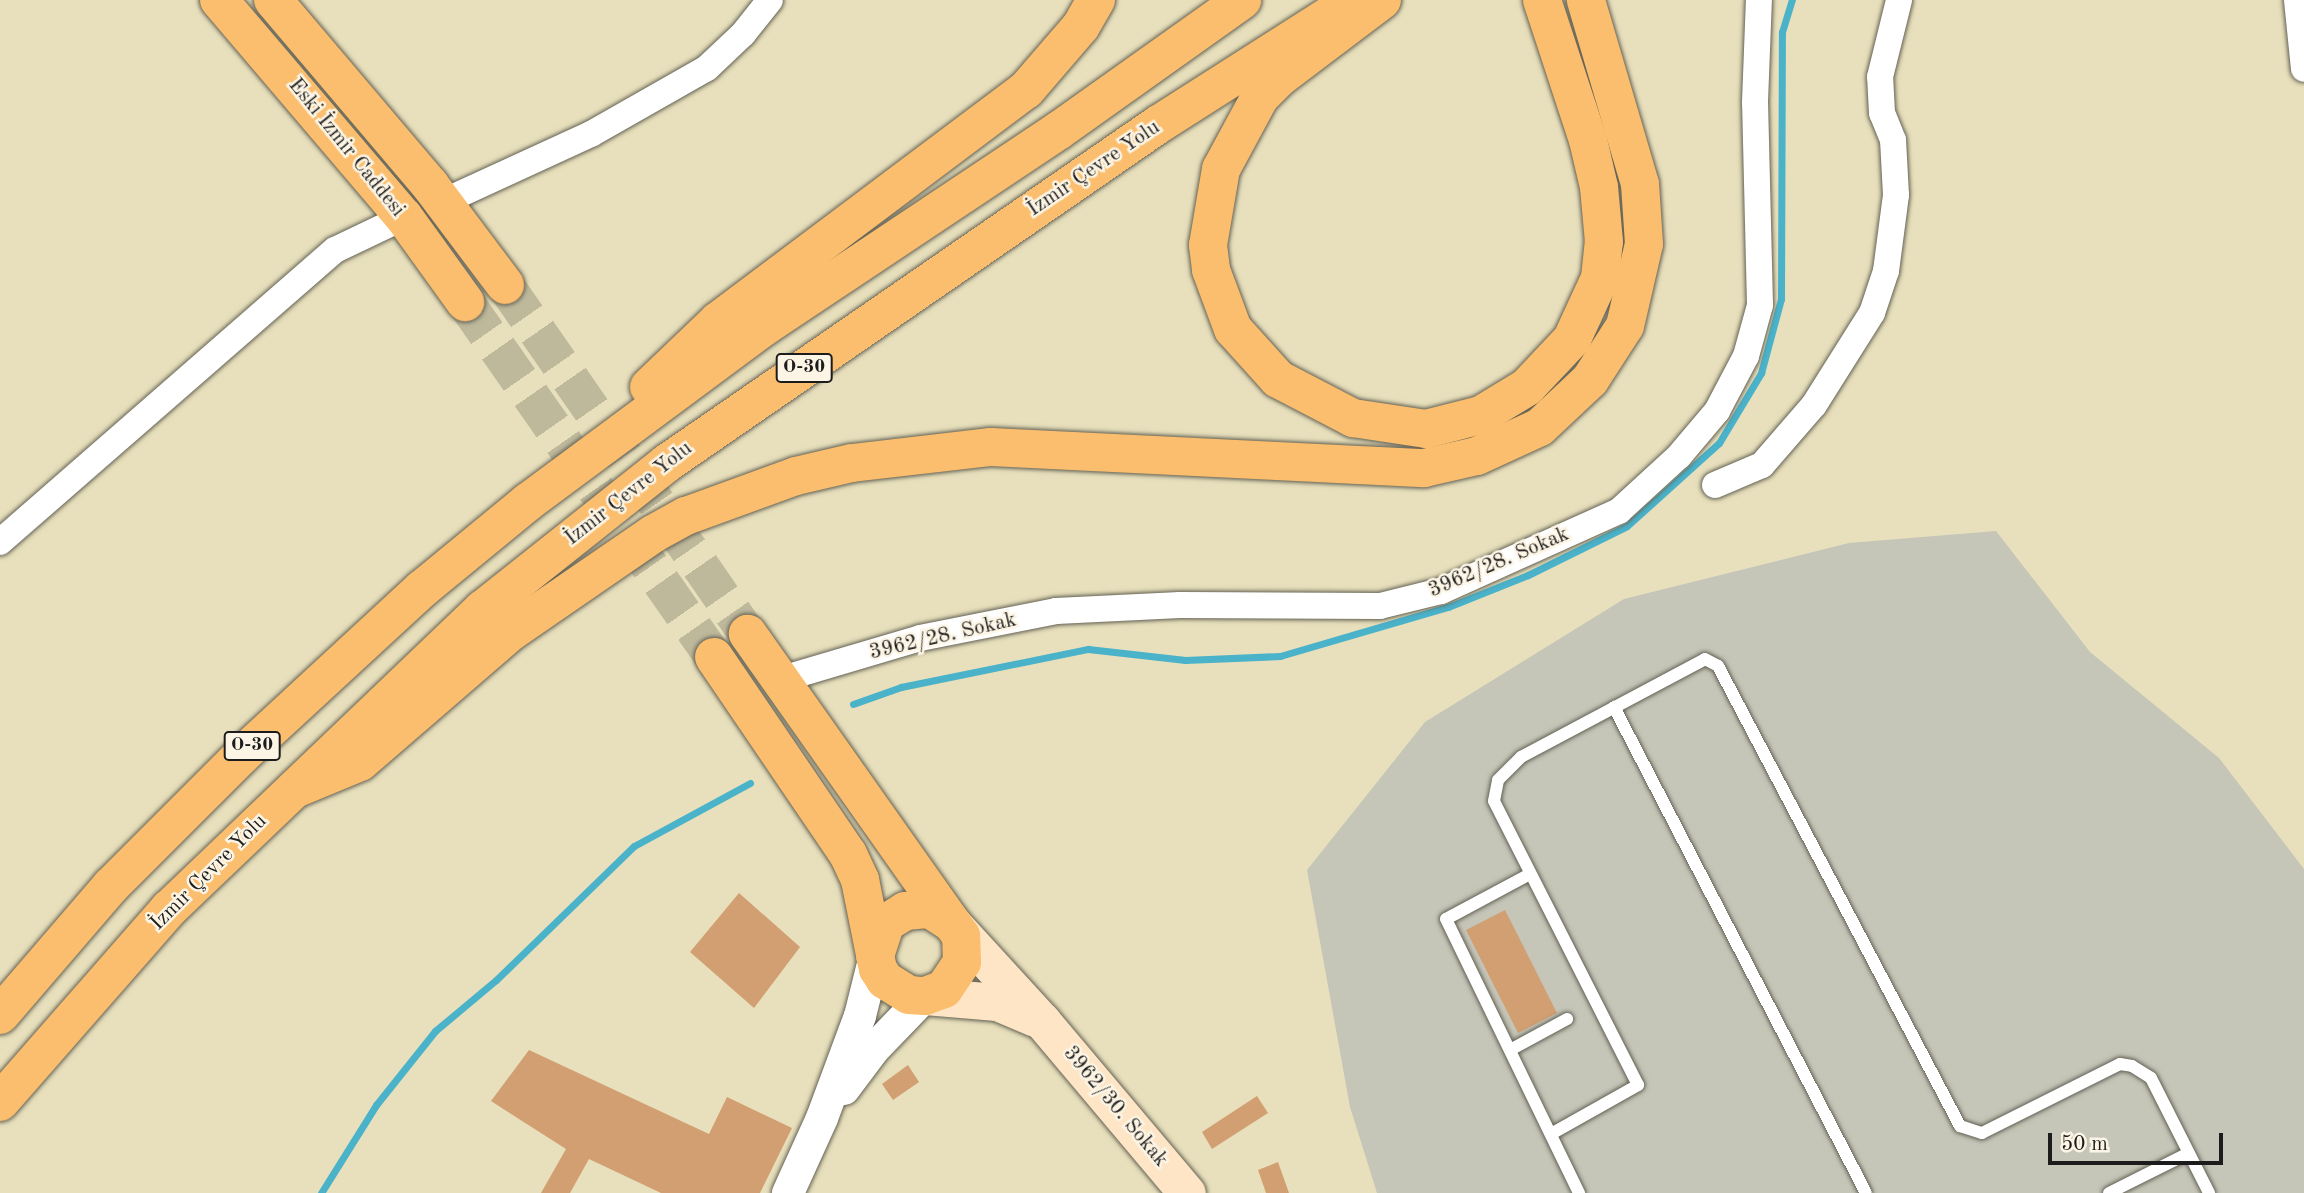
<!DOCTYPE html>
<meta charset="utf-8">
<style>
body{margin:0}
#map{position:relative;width:2304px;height:1193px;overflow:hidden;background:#e8e0bc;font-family:"Old Standard TT",serif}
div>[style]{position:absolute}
.industrial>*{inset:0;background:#c5c5b8}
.stream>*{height:7px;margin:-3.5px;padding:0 3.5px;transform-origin:3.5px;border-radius:3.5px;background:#4ab2c9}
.building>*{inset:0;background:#d19f71}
.primary-tunnel>*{height:38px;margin-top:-19px;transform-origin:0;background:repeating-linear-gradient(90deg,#bfb99c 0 38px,transparent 0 57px)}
.roads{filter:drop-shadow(0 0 2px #636154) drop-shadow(0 0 2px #636154)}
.service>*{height:12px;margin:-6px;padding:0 6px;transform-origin:6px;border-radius:6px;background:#fff}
.minor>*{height:26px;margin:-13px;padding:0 13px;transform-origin:13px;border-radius:13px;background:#fff}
.tertiary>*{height:32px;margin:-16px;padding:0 16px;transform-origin:16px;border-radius:16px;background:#fff}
.secondary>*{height:37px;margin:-18.5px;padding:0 18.5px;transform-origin:18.5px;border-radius:18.5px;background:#fde5c5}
.primary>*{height:38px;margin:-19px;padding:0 19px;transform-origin:19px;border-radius:19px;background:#fbbe6e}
.motorway>*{height:38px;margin:-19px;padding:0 19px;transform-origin:19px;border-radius:19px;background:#fbbe6e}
span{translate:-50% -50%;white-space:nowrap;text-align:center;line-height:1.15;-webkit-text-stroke:5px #fcf5e5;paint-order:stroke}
.shield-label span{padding:2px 5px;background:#fcf5e5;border:2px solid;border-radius:5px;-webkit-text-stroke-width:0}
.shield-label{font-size:19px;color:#1c1c1c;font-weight:700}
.street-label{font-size:21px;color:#1c1c1c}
.scale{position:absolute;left:2048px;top:1133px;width:175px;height:32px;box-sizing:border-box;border:4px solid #1c1c1c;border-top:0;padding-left:9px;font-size:21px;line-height:24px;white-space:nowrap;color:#1c1c1c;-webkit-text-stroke:5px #fcf5e5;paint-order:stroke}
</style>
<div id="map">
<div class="industrial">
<div style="clip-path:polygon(1996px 531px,2090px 652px,2219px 758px,2304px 869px,2304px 1193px,1377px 1193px,1350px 1107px,1307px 870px,1425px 722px,1624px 599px,1849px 543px)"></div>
</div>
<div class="stream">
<div style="left:853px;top:704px;width:51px;rotate:-19.5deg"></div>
<div style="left:901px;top:687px;width:191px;rotate:-11.5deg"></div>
<div style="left:1088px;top:649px;width:98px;rotate:6.5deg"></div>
<div style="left:1185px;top:660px;width:95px;rotate:-2.4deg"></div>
<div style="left:1280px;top:656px;width:175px;rotate:-16.3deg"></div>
<div style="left:1448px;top:607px;width:86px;rotate:-21.8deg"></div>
<div style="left:1528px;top:575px;width:110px;rotate:-26.3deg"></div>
<div style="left:1627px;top:526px;width:124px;rotate:-42.1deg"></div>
<div style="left:1719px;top:443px;width:82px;rotate:-59deg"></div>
<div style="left:1761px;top:373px;width:77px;rotate:-74.9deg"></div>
<div style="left:1781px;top:299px;width:267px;rotate:-89.8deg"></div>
<div style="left:1782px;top:32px;width:34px;rotate:-73deg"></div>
<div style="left:321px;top:1193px;width:104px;rotate:-58deg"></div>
<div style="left:376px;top:1105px;width:95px;rotate:-51.4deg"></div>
<div style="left:435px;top:1031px;width:80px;rotate:-39.9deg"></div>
<div style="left:496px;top:980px;width:192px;rotate:-44.2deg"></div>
<div style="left:634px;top:846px;width:132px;rotate:-28.5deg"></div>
</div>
<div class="building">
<div style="clip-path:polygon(739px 893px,800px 947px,754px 1008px,690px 952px)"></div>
<div style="clip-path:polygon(1505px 910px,1557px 1013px,1518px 1033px,1466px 930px)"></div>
<div style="clip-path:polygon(529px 1050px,709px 1134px,727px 1097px,792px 1128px,760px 1193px,661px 1193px,589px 1159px,570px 1193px,541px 1193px,566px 1149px,491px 1101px)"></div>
<div style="clip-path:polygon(908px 1065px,919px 1082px,893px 1100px,882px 1084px)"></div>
<div style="clip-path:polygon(1257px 1096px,1268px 1113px,1212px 1149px,1202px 1132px)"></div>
<div style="clip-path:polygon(1278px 1162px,1289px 1193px,1266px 1193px,1258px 1170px)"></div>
</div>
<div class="primary-tunnel">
<div style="left:505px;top:285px;width:425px;rotate:55.2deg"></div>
<div style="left:465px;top:302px;width:434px;rotate:55deg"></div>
</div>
<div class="roads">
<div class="service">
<div style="left:1614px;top:707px;width:547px;rotate:62.59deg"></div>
<div style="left:1530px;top:874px;width:95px;rotate:151.8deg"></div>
<div style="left:1446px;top:919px;width:305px;rotate:64.1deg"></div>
<div style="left:1510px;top:1050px;width:65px;rotate:-28.5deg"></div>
<div style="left:1551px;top:1134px;width:100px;rotate:-29.4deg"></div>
<div style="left:1638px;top:1085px;width:318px;rotate:-116.9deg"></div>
<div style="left:1494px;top:801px;width:21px;rotate:-79deg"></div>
<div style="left:1498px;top:780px;width:33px;rotate:-45deg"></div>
<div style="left:1521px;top:757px;width:208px;rotate:-28deg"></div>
<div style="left:1705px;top:659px;width:15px;rotate:28deg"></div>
<div style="left:1718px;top:666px;width:520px;rotate:62.25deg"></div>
<div style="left:1960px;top:1126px;width:23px;rotate:18deg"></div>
<div style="left:1982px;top:1133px;width:154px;rotate:-26.6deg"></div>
<div style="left:2120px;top:1064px;width:12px;rotate:9deg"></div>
<div style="left:2132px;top:1066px;width:22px;rotate:32deg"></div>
<div style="left:2151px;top:1078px;width:129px;rotate:63.2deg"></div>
<div style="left:2109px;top:1193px;width:89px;rotate:-26.6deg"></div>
</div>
<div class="minor">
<div style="left:2297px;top:0;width:69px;rotate:84.2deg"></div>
<div style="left:443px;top:202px;width:163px;rotate:-24.7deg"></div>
<div style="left:591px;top:134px;width:133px;rotate:-29.6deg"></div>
<div style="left:707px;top:68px;width:50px;rotate:-43.4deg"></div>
<div style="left:743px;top:34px;width:43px;rotate:-51.5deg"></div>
<div style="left:1715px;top:485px;width:51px;rotate:-23.1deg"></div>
<div style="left:1762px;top:465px;width:79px;rotate:-49.1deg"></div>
<div style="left:1814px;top:405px;width:109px;rotate:-57.8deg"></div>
<div style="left:1872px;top:313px;width:44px;rotate:-71.6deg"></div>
<div style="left:1886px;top:271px;width:77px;rotate:-82.5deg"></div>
<div style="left:1896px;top:195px;width:55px;rotate:-93.1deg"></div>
<div style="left:1893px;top:140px;width:29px;rotate:-112deg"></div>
<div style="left:1882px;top:113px;width:36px;rotate:-93deg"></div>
<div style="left:1880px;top:77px;width:79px;rotate:-76.1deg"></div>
<div style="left:0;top:542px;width:444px;rotate:-41.1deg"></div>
<div style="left:335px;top:250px;width:76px;rotate:-25.6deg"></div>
<div style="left:782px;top:679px;width:144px;rotate:-16.5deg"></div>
<div style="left:920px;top:638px;width:139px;rotate:-11.2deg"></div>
<div style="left:1056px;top:611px;width:124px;rotate:-2.8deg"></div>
<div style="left:1180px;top:605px;width:200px;rotate:0.3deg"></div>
<div style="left:1380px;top:606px;width:63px;rotate:-13.8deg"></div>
<div style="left:1441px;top:591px;width:195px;rotate:-24.2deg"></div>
<div style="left:1619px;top:511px;width:81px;rotate:-42.5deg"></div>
<div style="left:1679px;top:456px;width:59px;rotate:-49.8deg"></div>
<div style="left:1717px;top:411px;width:62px;rotate:-62.2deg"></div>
<div style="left:1746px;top:356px;width:53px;rotate:-74.6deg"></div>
<div style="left:1760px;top:305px;width:203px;rotate:-91.4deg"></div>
<div style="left:1755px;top:102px;width:102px;rotate:-87.8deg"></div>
</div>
<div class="tertiary">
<div style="left:844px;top:1089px;width:50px;rotate:-53.1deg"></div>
<div style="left:874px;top:1049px;width:74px;rotate:-46.1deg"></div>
<div style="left:788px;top:1193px;width:82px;rotate:-65.6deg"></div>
<div style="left:822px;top:1118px;width:109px;rotate:-69.6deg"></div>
<div style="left:860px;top:1016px;width:62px;rotate:-76deg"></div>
</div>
<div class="secondary">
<div style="left:953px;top:924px;width:132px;rotate:47.5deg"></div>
<div style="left:1042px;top:1021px;width:225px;rotate:49.9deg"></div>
<div style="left:925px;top:996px;width:72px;rotate:4.8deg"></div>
<div style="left:997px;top:1002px;width:41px;rotate:22.8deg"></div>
</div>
<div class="primary">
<div style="left:219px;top:0;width:285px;rotate:49.6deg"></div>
<div style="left:404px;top:217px;width:105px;rotate:54.3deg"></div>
<div style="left:273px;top:0;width:243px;rotate:49.7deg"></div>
<div style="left:430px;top:185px;width:125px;rotate:53.1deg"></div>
<div style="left:714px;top:657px;width:238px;rotate:55.8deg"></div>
<div style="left:848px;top:854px;width:29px;rotate:65deg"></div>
<div style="left:860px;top:880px;width:91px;rotate:78.6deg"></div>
<div style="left:878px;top:969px;width:13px;rotate:58deg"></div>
<div style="left:885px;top:980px;width:28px;rotate:32deg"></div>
<div style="left:909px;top:995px;width:16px;rotate:4deg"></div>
<div style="left:925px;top:996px;width:20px;rotate:-20deg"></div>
<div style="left:944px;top:989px;width:32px;rotate:-56deg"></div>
<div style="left:962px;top:962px;width:26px;rotate:-92deg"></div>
<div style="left:961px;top:936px;width:370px;rotate:-125.2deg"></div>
<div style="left:875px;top:956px;width:35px;rotate:-72deg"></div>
<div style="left:886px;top:923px;width:22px;rotate:-32deg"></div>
<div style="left:905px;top:911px;width:25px;rotate:-5deg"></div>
<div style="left:930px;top:909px;width:27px;rotate:33deg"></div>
</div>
<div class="motorway">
<div style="left:1382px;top:0;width:129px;rotate:142.9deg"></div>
<div style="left:1279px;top:78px;width:27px;rotate:135deg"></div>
<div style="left:1260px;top:97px;width:82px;rotate:118.4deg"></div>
<div style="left:1221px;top:169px;width:77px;rotate:99.7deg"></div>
<div style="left:1208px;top:245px;width:25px;rotate:83deg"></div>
<div style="left:1211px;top:270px;width:63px;rotate:69.6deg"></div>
<div style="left:1233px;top:329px;width:67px;rotate:48deg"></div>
<div style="left:1278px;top:379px;width:85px;rotate:27.5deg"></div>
<div style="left:1353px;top:418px;width:74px;rotate:8.6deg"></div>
<div style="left:1426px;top:429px;width:57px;rotate:-14.3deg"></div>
<div style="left:1481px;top:415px;width:54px;rotate:-31.3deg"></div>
<div style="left:1527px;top:387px;width:66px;rotate:-46.8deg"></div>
<div style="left:1572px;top:339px;width:67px;rotate:-65.3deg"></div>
<div style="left:1600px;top:278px;width:36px;rotate:-84deg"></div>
<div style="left:1604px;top:242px;width:55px;rotate:-95.2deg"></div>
<div style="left:1599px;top:187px;width:48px;rotate:-103.2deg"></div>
<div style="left:1588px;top:140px;width:147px;rotate:-108.2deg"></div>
<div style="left:649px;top:387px;width:95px;rotate:-43.7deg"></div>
<div style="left:718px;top:321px;width:385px;rotate:-36.9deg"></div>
<div style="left:1026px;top:90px;width:84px;rotate:-49.3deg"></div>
<div style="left:1081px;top:26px;width:30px;rotate:-60deg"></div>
<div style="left:295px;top:789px;width:70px;rotate:-22.6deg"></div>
<div style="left:360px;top:762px;width:201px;rotate:-40.8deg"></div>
<div style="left:512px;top:631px;width:171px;rotate:-34.5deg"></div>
<div style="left:653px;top:534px;width:38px;rotate:-29deg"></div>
<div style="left:686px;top:516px;width:117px;rotate:-20deg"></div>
<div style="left:796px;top:476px;width:57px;rotate:-13.1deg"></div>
<div style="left:852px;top:463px;width:140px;rotate:-6.6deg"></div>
<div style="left:991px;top:447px;width:434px;rotate:2.8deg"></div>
<div style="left:1424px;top:468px;width:54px;rotate:-12.8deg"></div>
<div style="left:1477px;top:456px;width:69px;rotate:-24.7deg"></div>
<div style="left:1540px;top:427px;width:69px;rotate:-43.2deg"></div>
<div style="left:1590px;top:380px;width:64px;rotate:-57.1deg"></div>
<div style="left:1625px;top:326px;width:84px;rotate:-77deg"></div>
<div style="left:1644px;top:244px;width:60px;rotate:-93.8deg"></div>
<div style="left:1640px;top:184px;width:192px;rotate:-106.4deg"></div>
<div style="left:0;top:1015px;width:170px;rotate:-49.3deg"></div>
<div style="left:111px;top:886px;width:184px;rotate:-45deg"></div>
<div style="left:241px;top:756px;width:246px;rotate:-42.7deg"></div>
<div style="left:422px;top:589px;width:137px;rotate:-39.4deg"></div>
<div style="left:528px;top:502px;width:294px;rotate:-36.6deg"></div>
<div style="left:764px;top:327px;width:353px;rotate:-33.7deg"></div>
<div style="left:1058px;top:131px;width:226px;rotate:-35.4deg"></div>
<div style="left:0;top:1102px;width:257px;rotate:-48.8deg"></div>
<div style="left:169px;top:909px;width:434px;rotate:-43.7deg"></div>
<div style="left:483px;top:609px;width:235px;rotate:-38.4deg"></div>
<div style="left:667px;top:463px;width:597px;rotate:-34.57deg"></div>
<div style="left:1159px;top:124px;width:231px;rotate:-32.5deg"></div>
</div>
</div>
<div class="shield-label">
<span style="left:804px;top:368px">O-30</span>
<span style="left:252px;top:746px">O-30</span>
</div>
<div class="street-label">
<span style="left:346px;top:148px;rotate:51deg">Eski İzmir Caddesi</span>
<span style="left:1094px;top:169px;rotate:-34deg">İzmir Çevre Yolu</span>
<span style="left:629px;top:494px;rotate:-38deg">İzmir Çevre Yolu</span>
<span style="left:1499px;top:563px;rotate:-23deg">3962/28. Sokak</span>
<span style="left:943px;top:637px;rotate:-13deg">3962/28. Sokak</span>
<span style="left:209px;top:873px;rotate:-45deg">İzmir Çevre Yolu</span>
<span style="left:1115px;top:1107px;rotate:50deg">3962/30. Sokak</span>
</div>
<div class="scale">50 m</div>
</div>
